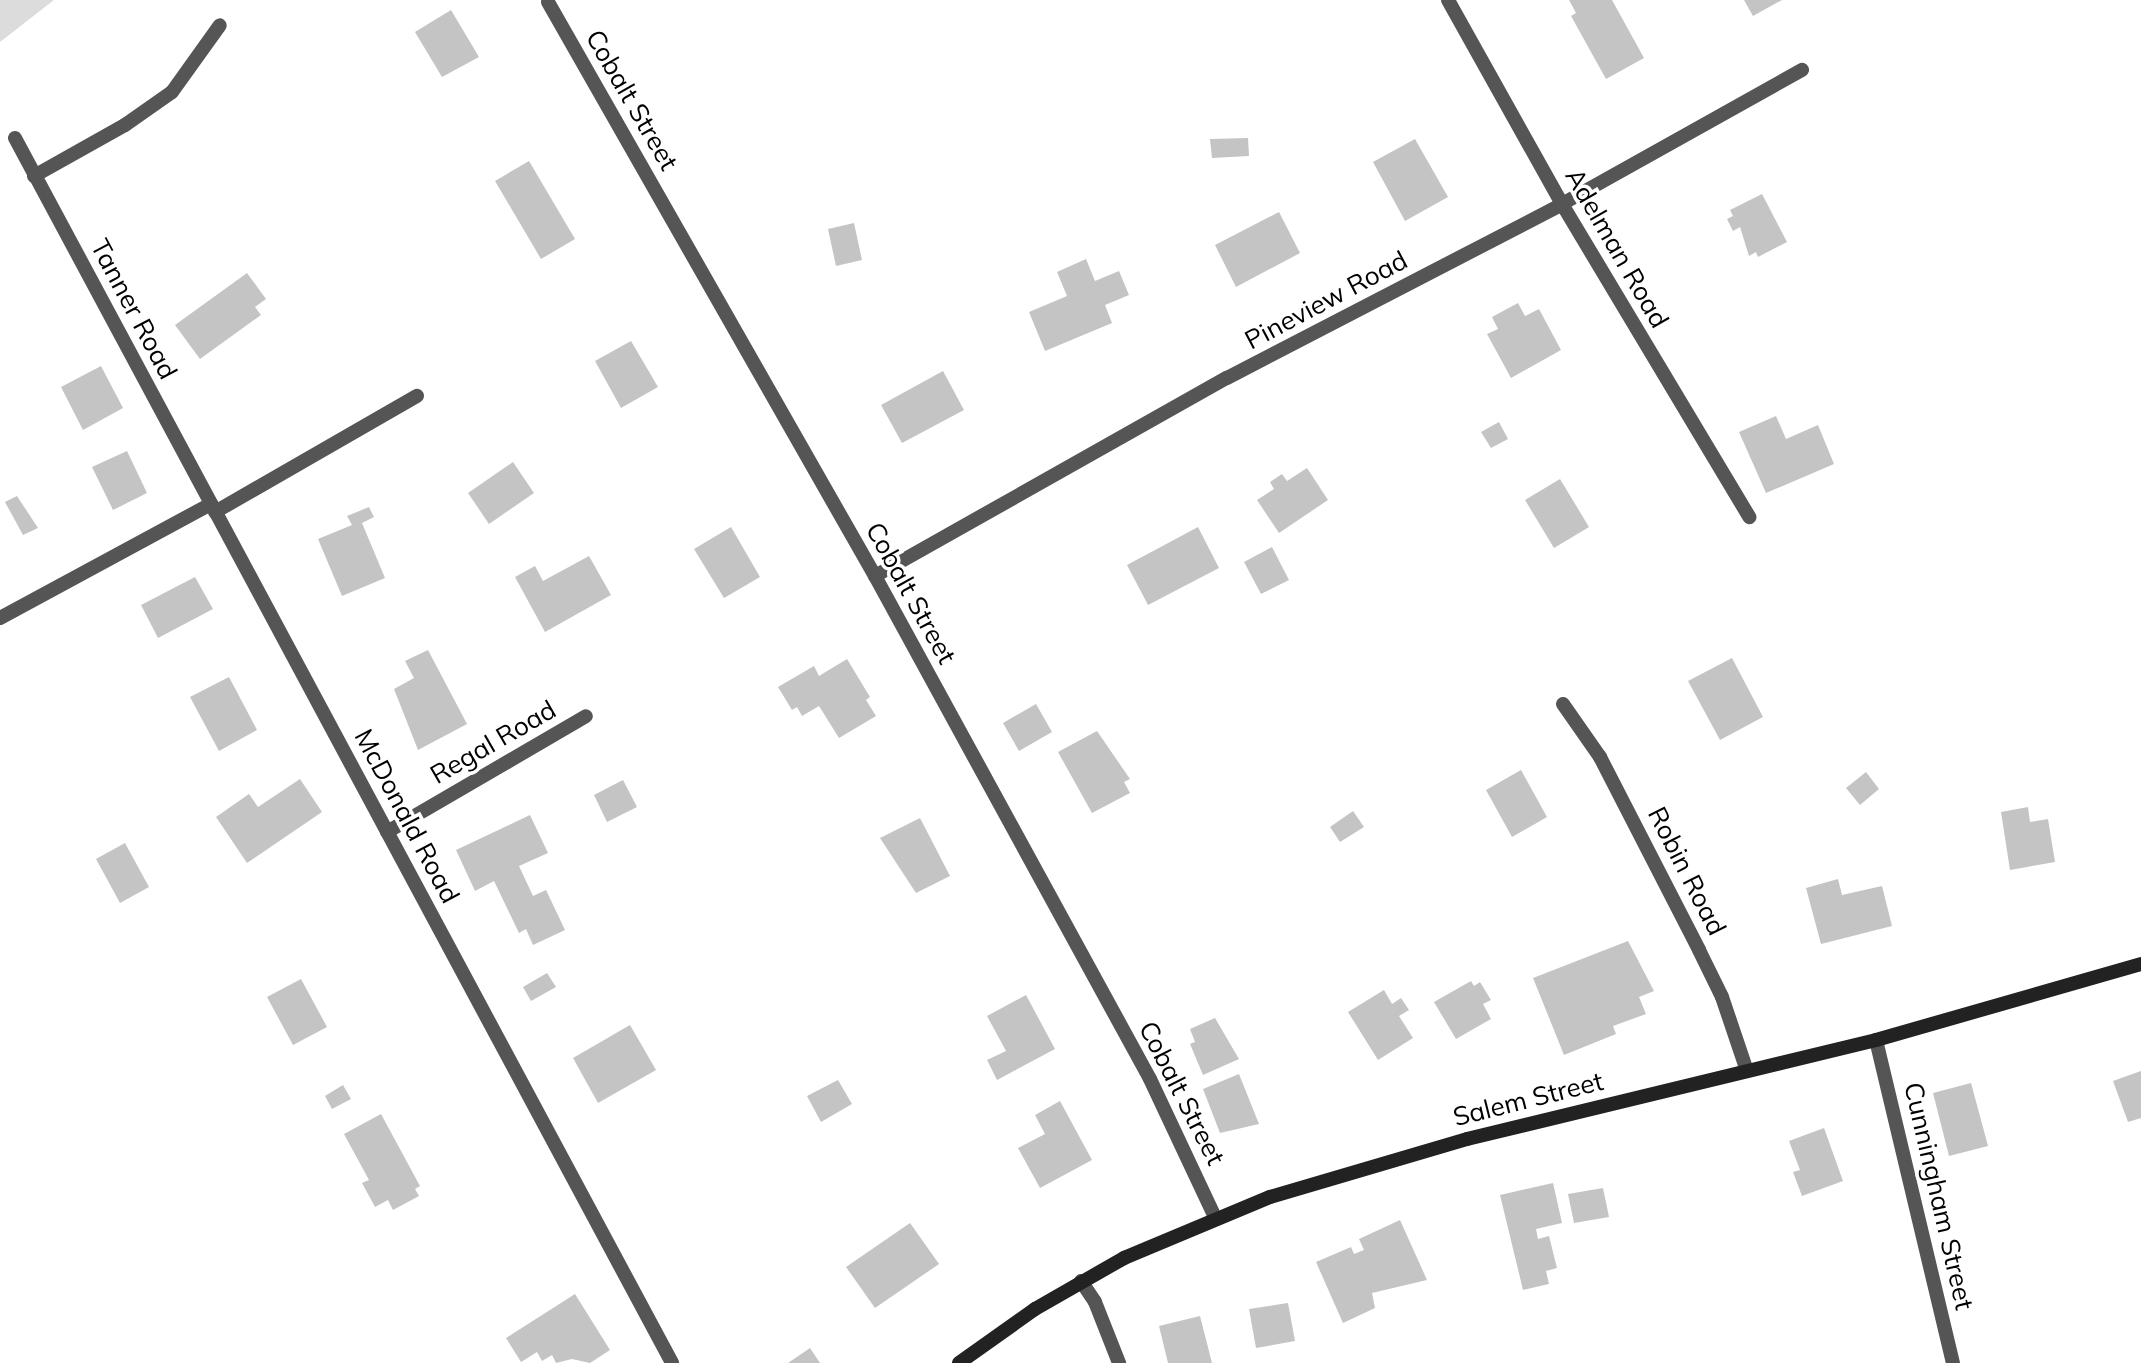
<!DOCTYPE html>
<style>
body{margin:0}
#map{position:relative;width:2141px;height:1363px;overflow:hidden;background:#fff;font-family:Mulish,sans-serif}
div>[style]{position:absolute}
.green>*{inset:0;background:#dcdcdc}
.building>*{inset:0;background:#c4c4c4}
.lane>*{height:14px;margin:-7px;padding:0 7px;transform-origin:7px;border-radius:7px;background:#555}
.street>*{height:14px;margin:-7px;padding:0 7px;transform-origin:7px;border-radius:7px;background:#555}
.secondary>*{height:14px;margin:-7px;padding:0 7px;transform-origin:7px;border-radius:7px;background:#222}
span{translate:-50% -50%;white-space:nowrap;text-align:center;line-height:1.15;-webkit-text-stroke:7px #fff;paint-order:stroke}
.street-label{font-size:26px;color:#000}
</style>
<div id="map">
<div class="green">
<div style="clip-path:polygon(0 0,54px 0,0 42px)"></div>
</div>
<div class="building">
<div style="clip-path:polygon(1569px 0,1612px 0,1644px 58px,1606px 79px,1571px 16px,1576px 13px)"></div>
<div style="clip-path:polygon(1744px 0,1782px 0,1753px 16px)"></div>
<div style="clip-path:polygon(451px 10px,479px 57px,442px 77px,415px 32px)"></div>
<div style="clip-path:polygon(1248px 138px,1249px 156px,1212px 158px,1210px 139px)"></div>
<div style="clip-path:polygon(1415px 139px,1448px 197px,1405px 221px,1373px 162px)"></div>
<div style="clip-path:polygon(529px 161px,575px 239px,541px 259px,495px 181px)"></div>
<div style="clip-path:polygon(1762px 194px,1787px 242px,1758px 257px,1756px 252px,1749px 256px,1740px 227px,1733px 231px,1727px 219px,1733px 216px,1730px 210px)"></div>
<div style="clip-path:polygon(1279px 212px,1300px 253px,1236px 287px,1215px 245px)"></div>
<div style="clip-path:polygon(854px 223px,862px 260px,836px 266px,828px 229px)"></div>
<div style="clip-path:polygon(1086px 259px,1095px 281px,1119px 271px,1129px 295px,1105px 305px,1112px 323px,1045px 351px,1029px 312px,1067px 296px,1057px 272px)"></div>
<div style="clip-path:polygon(247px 273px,266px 299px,255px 307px,261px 315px,200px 359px,175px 325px)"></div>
<div style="clip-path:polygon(1518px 303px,1525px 316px,1539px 309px,1561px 350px,1511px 378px,1487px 334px,1498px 329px,1492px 317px)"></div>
<div style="clip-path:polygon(631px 341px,658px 387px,621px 408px,595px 361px)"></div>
<div style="clip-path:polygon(101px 366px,123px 408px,83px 430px,61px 387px)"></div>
<div style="clip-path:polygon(943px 371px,964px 410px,902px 443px,881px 405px)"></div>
<div style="clip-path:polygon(1776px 416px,1786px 439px,1818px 425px,1834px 464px,1766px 493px,1739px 432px)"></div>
<div style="clip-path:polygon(1499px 422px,1508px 439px,1491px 448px,1481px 432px)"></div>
<div style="clip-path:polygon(127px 451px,147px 493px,113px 510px,92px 467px)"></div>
<div style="clip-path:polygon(513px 462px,534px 493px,489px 524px,468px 493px)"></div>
<div style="clip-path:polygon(1307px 468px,1328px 500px,1279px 533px,1257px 500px,1274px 489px,1270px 482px,1282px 474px,1287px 481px)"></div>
<div style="clip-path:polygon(1560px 479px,1589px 527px,1554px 548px,1525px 500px)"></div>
<div style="clip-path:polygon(17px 496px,38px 528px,23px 535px,5px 502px)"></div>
<div style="clip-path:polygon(369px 507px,374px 517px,362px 523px,385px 578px,342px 596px,318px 539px,352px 525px,347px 516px)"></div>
<div style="clip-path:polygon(731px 527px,760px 577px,724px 598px,694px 549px)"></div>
<div style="clip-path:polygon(1198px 527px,1219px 568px,1148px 605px,1127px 565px)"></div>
<div style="clip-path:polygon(1272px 547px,1289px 580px,1261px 594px,1244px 562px)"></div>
<div style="clip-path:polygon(589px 556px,611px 595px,545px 632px,515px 577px,535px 566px,543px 581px)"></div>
<div style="clip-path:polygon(195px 577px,213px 609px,158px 638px,141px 605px)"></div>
<div style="clip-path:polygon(428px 650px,467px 724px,418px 750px,394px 689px,414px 678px,405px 661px)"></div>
<div style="clip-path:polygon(1732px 658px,1763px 717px,1720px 740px,1688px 681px)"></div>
<div style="clip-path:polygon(847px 659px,870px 697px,866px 700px,876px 716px,839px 738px,819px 706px,802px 716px,797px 707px,792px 710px,778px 687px,814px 666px,819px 676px)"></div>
<div style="clip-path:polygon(229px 677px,257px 730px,219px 751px,190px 697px)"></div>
<div style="clip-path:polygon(1036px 704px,1052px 732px,1019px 751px,1003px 723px)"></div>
<div style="clip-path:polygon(1097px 731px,1130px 779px,1124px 782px,1130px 793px,1092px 813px,1058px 752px)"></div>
<div style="clip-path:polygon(1521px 770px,1547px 817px,1512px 837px,1486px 790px)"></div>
<div style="clip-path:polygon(1866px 772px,1879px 789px,1860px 805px,1846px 788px)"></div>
<div style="clip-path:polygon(300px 779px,322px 812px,247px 863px,216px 817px,249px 794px,258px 807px)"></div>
<div style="clip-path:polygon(623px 780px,637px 807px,607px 822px,594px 795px)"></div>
<div style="clip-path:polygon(2028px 807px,2030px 822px,2048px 819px,2055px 862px,2010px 870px,2001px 812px)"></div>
<div style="clip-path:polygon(1353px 811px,1364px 827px,1340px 842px,1330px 827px)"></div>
<div style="clip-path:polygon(530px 815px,548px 853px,519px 866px,533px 896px,546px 890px,565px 930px,533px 945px,526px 929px,519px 933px,494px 881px,475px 891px,456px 850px)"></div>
<div style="clip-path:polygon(920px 818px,950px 876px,916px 893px,880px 838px)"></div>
<div style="clip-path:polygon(125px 843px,149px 887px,120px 903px,96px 859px)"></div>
<div style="clip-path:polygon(1838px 879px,1842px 895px,1882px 886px,1892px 926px,1821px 944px,1806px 888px)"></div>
<div style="clip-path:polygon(1628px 941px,1654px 991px,1639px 997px,1646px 1014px,1613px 1026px,1616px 1034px,1564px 1055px,1533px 978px)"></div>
<div style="clip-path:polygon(547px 973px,556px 987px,531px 1001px,523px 987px)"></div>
<div style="clip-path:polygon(301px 979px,327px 1027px,293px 1045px,267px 997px)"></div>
<div style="clip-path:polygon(1471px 981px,1474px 986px,1480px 982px,1491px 1000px,1483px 1004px,1491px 1019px,1456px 1039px,1434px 1002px)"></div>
<div style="clip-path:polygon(1384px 990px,1392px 1004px,1401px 998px,1409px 1010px,1399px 1016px,1413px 1038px,1378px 1060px,1348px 1012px)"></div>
<div style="clip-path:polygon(1026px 995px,1055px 1049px,997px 1080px,987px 1060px,1006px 1051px,987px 1016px)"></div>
<div style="clip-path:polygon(1215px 1018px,1239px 1059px,1203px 1075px,1190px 1044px,1195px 1042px,1190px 1029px)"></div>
<div style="clip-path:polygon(630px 1025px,656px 1070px,598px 1103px,573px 1058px)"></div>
<div style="clip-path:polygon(2141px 1071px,2141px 1118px,2128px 1122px,2113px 1081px)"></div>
<div style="clip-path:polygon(1239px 1074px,1259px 1124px,1220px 1133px,1203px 1089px)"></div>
<div style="clip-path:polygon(838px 1080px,852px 1104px,821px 1122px,807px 1096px)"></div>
<div style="clip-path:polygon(1971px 1083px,1988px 1146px,1949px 1156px,1933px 1093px)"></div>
<div style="clip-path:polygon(343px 1085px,351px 1099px,332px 1109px,325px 1096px)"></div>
<div style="clip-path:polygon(1060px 1101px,1092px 1160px,1040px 1188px,1018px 1148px,1045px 1134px,1035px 1115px)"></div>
<div style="clip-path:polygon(381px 1114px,420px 1186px,415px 1189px,419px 1196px,393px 1210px,388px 1200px,375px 1207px,362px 1183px,369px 1180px,344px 1134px)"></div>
<div style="clip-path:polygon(1824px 1128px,1843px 1181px,1802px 1196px,1793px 1172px,1800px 1170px,1789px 1141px)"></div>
<div style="clip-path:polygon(1553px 1183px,1562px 1223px,1536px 1229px,1538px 1239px,1549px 1236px,1557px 1268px,1546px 1271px,1549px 1284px,1523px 1290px,1500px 1195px)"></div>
<div style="clip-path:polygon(1603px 1188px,1609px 1217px,1574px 1223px,1568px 1194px)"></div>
<div style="clip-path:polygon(1400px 1220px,1427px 1280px,1372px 1293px,1375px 1308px,1343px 1323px,1316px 1262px,1351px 1247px,1354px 1254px,1364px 1250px,1359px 1239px)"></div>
<div style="clip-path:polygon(910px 1223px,939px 1264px,875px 1308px,846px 1267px)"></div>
<div style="clip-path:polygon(575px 1294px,610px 1350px,590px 1363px,572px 1359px,556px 1363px,552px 1355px,542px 1361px,537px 1352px,521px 1362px,506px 1338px)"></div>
<div style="clip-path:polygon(1288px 1303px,1295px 1341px,1256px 1348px,1249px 1309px)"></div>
<div style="clip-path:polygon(1200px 1316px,1212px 1363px,1168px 1363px,1159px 1326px)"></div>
<div style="clip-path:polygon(810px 1348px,820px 1363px,788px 1363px)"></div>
</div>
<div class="lane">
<div style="left:1081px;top:1281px;width:25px;rotate:56deg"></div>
<div style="left:1095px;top:1302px;width:66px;rotate:68.5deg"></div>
</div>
<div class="street">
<div style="left:1448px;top:0;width:234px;rotate:60.8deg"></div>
<div style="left:1562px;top:204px;width:365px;rotate:59.1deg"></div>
<div style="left:548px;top:2px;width:661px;rotate:60.33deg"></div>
<div style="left:875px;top:576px;width:573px;rotate:61.33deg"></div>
<div style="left:1150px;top:1079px;width:153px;rotate:64.8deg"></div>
<div style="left:15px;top:138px;width:1390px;rotate:61.79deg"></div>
<div style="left:34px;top:176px;width:104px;rotate:-29.3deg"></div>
<div style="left:125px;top:125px;width:57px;rotate:-35.1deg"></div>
<div style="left:172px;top:92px;width:82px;rotate:-54.4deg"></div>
<div style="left:215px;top:512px;width:233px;rotate:-29.9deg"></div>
<div style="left:875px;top:576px;width:404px;rotate:-29.4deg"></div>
<div style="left:1227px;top:378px;width:377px;rotate:-27.4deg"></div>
<div style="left:1562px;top:204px;width:275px;rotate:-29.2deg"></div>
<div style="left:0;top:618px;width:240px;rotate:-28.4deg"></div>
<div style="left:1563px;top:704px;width:65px;rotate:55.1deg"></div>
<div style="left:1600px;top:757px;width:217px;rotate:62.8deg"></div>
<div style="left:1699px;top:950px;width:52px;rotate:63.9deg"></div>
<div style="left:1722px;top:997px;width:78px;rotate:71.3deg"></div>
<div style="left:387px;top:832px;width:230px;rotate:-30.2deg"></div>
<div style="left:1876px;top:1040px;width:332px;rotate:76.6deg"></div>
</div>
<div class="secondary">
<div style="left:959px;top:1363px;width:93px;rotate:-35.4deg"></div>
<div style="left:1035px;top:1309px;width:103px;rotate:-29.8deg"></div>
<div style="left:1124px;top:1258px;width:158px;rotate:-22.7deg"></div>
<div style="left:1270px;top:1197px;width:205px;rotate:-16.4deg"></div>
<div style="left:1467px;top:1139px;width:421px;rotate:-13.6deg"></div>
<div style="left:1876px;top:1040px;width:276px;rotate:-16deg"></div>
</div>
<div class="street-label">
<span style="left:632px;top:100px;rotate:60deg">Cobalt Street</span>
<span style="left:1617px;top:248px;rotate:60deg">Adelman Road</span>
<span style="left:1326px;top:300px;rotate:-28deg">Pineview Road</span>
<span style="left:134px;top:309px;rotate:62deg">Tanner Road</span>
<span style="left:911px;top:593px;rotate:61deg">Cobalt Street</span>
<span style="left:493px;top:742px;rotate:-30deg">Regal Road</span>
<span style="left:407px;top:816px;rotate:62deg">McDonald Road</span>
<span style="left:1687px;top:871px;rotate:63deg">Robin Road</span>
<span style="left:1182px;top:1093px;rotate:63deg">Cobalt Street</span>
<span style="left:1528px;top:1099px;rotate:-14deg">Salem Street</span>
<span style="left:1939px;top:1196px;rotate:77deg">Cunningham Street</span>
</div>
</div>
